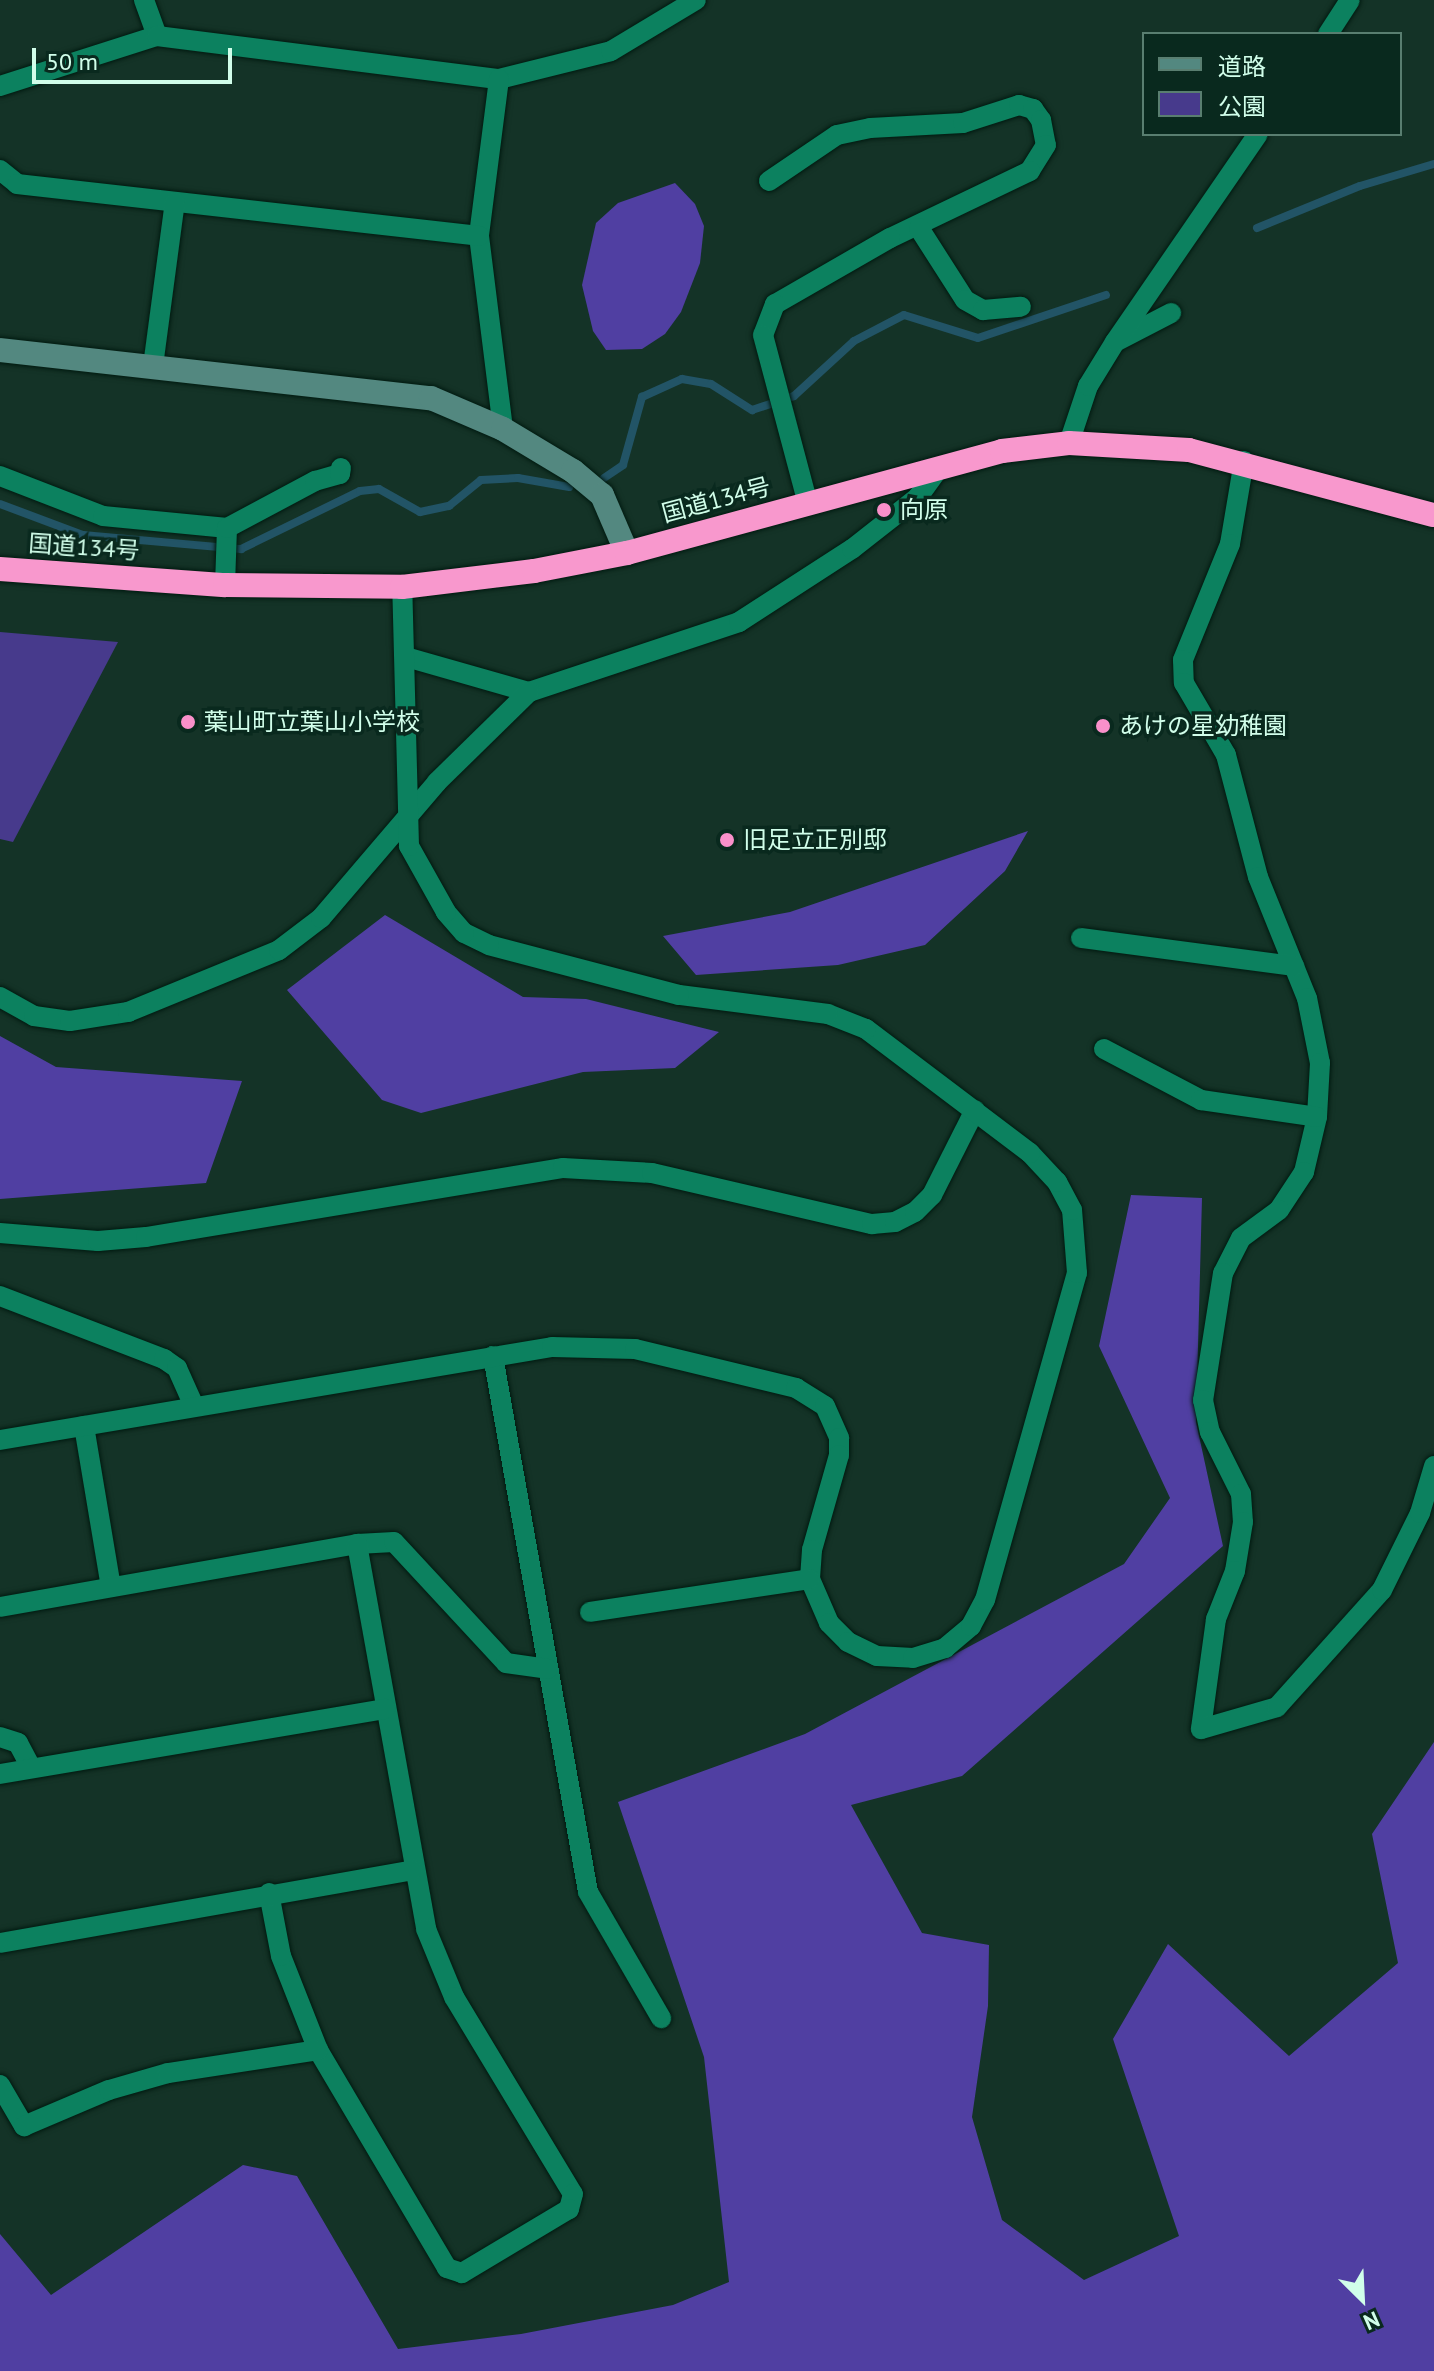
<!DOCTYPE html>
<meta charset="utf-8">
<style>
body{margin:0}
#map{position:relative;width:1434px;height:2371px;overflow:hidden;background:#143327;font-family:"PT Sans","Noto Sans JP",sans-serif}
div>[style]{position:absolute}
.green>*{inset:0;background:#473a8c}
.forest>*{inset:0;background:#503fa2}
.stream>*{height:8px;margin:-4px;padding:0 4px;transform-origin:4px;border-radius:4px;background:#225466}
.roads{filter:drop-shadow(0 0 2px #001a10) drop-shadow(0 0 2px #001a10)}
.street>*{height:20px;margin:-10px;padding:0 10px;transform-origin:10px;border-radius:10px;background:#0c815f}
.secondary>*{height:24px;margin:-12px;padding:0 12px;transform-origin:12px;border-radius:12px;background:#538880}
.highway>*{height:24px;margin:-12px;padding:0 12px;transform-origin:12px;border-radius:12px;background:#f898cd}
.dots>*{width:22px;height:22px;translate:-50% -50%;box-sizing:border-box;border:4px solid #09291e;border-radius:50%}
span{translate:-50% -50%;white-space:nowrap;text-align:center;line-height:1.15;-webkit-text-stroke:7px #09291e;paint-order:stroke}
.street-label{font-size:24px;color:#d1feea}
.poi-label{font-size:24px;color:#d1feea}
.left{translate:0 -50%;text-align:left}
.legend{position:absolute;left:1142px;top:32px;width:260px;height:104px;box-sizing:border-box;background:#09291e;border:2px solid #597e70;margin:0;padding:10px 14px;list-style:none;font-size:24px;color:#d1feea}
.legend li{display:flex;align-items:center;gap:16px;height:40px}
.legend b{width:40px;border:2px solid #597e70}
.north{position:absolute;left:1322px;top:2259px;width:80px;height:80px;-webkit-text-stroke:6px #09291e;paint-order:stroke;rotate:156deg;font-size:22px;font-weight:700;line-height:32px;text-align:center;color:#d1feea}
.north::after{content:'';display:block;margin:auto;width:28px;height:36px;background:#d1feea;clip-path:polygon(50% 0,100% 100%,50% 72%,0 100%)}
.scale{position:absolute;left:32px;top:48px;width:200px;height:36px;box-sizing:border-box;border:4px solid #d1feea;border-top:0;padding-left:10px;font-size:24px;line-height:28px;white-space:nowrap;color:#d1feea;-webkit-text-stroke:6px #09291e;paint-order:stroke}
</style>
<div id="map">
<div class="green">
<div style="clip-path:polygon(0 632px,118px 642px,13px 842px,0 839px)"></div>
</div>
<div class="forest">
<div style="clip-path:polygon(675px 183px,695px 204px,704px 226px,700px 263px,681px 312px,665px 334px,642px 349px,606px 350px,593px 331px,582px 285px,596px 223px,618px 203px)"></div>
<div style="clip-path:polygon(1028px 831px,1005px 871px,925px 945px,838px 965px,696px 975px,663px 936px,790px 912px)"></div>
<div style="clip-path:polygon(385px 915px,523px 997px,586px 999px,719px 1032px,675px 1068px,583px 1072px,421px 1113px,382px 1100px,287px 990px)"></div>
<div style="clip-path:polygon(0 1036px,56px 1067px,242px 1081px,206px 1183px,0 1199px)"></div>
<div style="clip-path:polygon(1131px 1195px,1202px 1198px,1196px 1422px,1223px 1546px,962px 1776px,851px 1805px,922px 1933px,989px 1945px,988px 2006px,972px 2117px,1002px 2220px,1084px 2280px,1179px 2236px,1113px 2039px,1168px 1944px,1289px 2056px,1398px 1963px,1372px 1834px,1434px 1742px,1434px 2371px,0 2371px,0 2234px,51px 2295px,243px 2165px,297px 2176px,398px 2349px,521px 2334px,673px 2305px,729px 2282px,704px 2057px,618px 1802px,805px 1734px,1124px 1564px,1170px 1498px,1099px 1346px)"></div>
</div>
<div class="stream">
<div style="left:1257px;top:228px;width:111px;rotate:-22.2deg"></div>
<div style="left:1360px;top:186px;width:77px;rotate:-16.6deg"></div>
<div style="left:604px;top:478px;width:23px;rotate:-34deg"></div>
<div style="left:623px;top:465px;width:71px;rotate:-74.4deg"></div>
<div style="left:642px;top:397px;width:44px;rotate:-24.2deg"></div>
<div style="left:682px;top:379px;width:29px;rotate:10deg"></div>
<div style="left:711px;top:384px;width:49px;rotate:32.4deg"></div>
<div style="left:752px;top:410px;width:44px;rotate:-18.4deg"></div>
<div style="left:794px;top:396px;width:81px;rotate:-42.5deg"></div>
<div style="left:854px;top:341px;width:56px;rotate:-27.5deg"></div>
<div style="left:904px;top:315px;width:77px;rotate:17.3deg"></div>
<div style="left:978px;top:338px;width:135px;rotate:-18.6deg"></div>
<div style="left:0;top:504px;width:89px;rotate:20.5deg"></div>
<div style="left:83px;top:535px;width:159px;rotate:5.1deg"></div>
<div style="left:241px;top:549px;width:132px;rotate:-26deg"></div>
<div style="left:360px;top:491px;width:19px;rotate:-6deg"></div>
<div style="left:379px;top:489px;width:47px;rotate:29.3deg"></div>
<div style="left:420px;top:512px;width:30px;rotate:-12deg"></div>
<div style="left:449px;top:506px;width:41px;rotate:-39.1deg"></div>
<div style="left:481px;top:480px;width:37px;rotate:-3deg"></div>
<div style="left:518px;top:478px;width:52px;rotate:10deg"></div>
</div>
<div class="roads">
<div class="street">
<div style="left:144px;top:0;width:38px;rotate:70deg"></div>
<div style="left:1328px;top:34px;width:40px;rotate:-57.1deg"></div>
<div style="left:499px;top:79px;width:115px;rotate:-14deg"></div>
<div style="left:611px;top:51px;width:99px;rotate:-31deg"></div>
<div style="left:0;top:86px;width:165px;rotate:-17.7deg"></div>
<div style="left:157px;top:36px;width:345px;rotate:7.2deg"></div>
<div style="left:499px;top:79px;width:158px;rotate:97.3deg"></div>
<div style="left:479px;top:236px;width:194px;rotate:82.9deg"></div>
<div style="left:0;top:170px;width:22px;rotate:39deg"></div>
<div style="left:17px;top:184px;width:465px;rotate:6.4deg"></div>
<div style="left:769px;top:181px;width:82px;rotate:-34.1deg"></div>
<div style="left:837px;top:135px;width:34px;rotate:-12deg"></div>
<div style="left:870px;top:128px;width:93px;rotate:-3.1deg"></div>
<div style="left:963px;top:123px;width:59px;rotate:-17.8deg"></div>
<div style="left:1019px;top:105px;width:15px;rotate:16deg"></div>
<div style="left:1033px;top:109px;width:14px;rotate:54deg"></div>
<div style="left:1041px;top:120px;width:25px;rotate:79deg"></div>
<div style="left:1046px;top:145px;width:31px;rotate:122deg"></div>
<div style="left:1030px;top:171px;width:155px;rotate:154.4deg"></div>
<div style="left:890px;top:238px;width:133px;rotate:150.1deg"></div>
<div style="left:775px;top:304px;width:33px;rotate:111deg"></div>
<div style="left:763px;top:335px;width:175px;rotate:75.1deg"></div>
<div style="left:919px;top:228px;width:85px;rotate:57.4deg"></div>
<div style="left:965px;top:300px;width:21px;rotate:29deg"></div>
<div style="left:983px;top:310px;width:38px;rotate:-5deg"></div>
<div style="left:1117px;top:341px;width:61px;rotate:-27.4deg"></div>
<div style="left:153px;top:366px;width:165px;rotate:-82.4deg"></div>
<div style="left:1069px;top:443px;width:60px;rotate:-71.6deg"></div>
<div style="left:1088px;top:386px;width:52px;rotate:-58.5deg"></div>
<div style="left:1115px;top:342px;width:252px;rotate:-55.5deg"></div>
<div style="left:1244px;top:461px;width:84px;rotate:99.6deg"></div>
<div style="left:1230px;top:544px;width:125px;rotate:112.1deg"></div>
<div style="left:1183px;top:660px;width:23px;rotate:88deg"></div>
<div style="left:1184px;top:683px;width:83px;rotate:59.7deg"></div>
<div style="left:1226px;top:755px;width:126px;rotate:75.3deg"></div>
<div style="left:1258px;top:877px;width:131px;rotate:68deg"></div>
<div style="left:1307px;top:998px;width:66px;rotate:78.7deg"></div>
<div style="left:1320px;top:1063px;width:54px;rotate:93.2deg"></div>
<div style="left:1317px;top:1117px;width:57px;rotate:103.3deg"></div>
<div style="left:1304px;top:1172px;width:45px;rotate:123.3deg"></div>
<div style="left:1279px;top:1210px;width:47px;rotate:143.6deg"></div>
<div style="left:1241px;top:1238px;width:39px;rotate:117deg"></div>
<div style="left:1223px;top:1273px;width:129px;rotate:98.9deg"></div>
<div style="left:1203px;top:1400px;width:33px;rotate:78deg"></div>
<div style="left:1210px;top:1432px;width:69px;rotate:63.4deg"></div>
<div style="left:1241px;top:1494px;width:28px;rotate:86deg"></div>
<div style="left:1243px;top:1522px;width:50px;rotate:99.3deg"></div>
<div style="left:1235px;top:1571px;width:52px;rotate:111.6deg"></div>
<div style="left:1216px;top:1619px;width:111px;rotate:97.8deg"></div>
<div style="left:1201px;top:1729px;width:79px;rotate:-16.1deg"></div>
<div style="left:1277px;top:1707px;width:157px;rotate:-48.1deg"></div>
<div style="left:1382px;top:1590px;width:86px;rotate:-63.7deg"></div>
<div style="left:1420px;top:1513px;width:49px;rotate:-73.4deg"></div>
<div style="left:0;top:476px;width:110px;rotate:21.2deg"></div>
<div style="left:103px;top:516px;width:125px;rotate:5.5deg"></div>
<div style="left:227px;top:528px;width:57px;rotate:92deg"></div>
<div style="left:227px;top:528px;width:100px;rotate:-28.1deg"></div>
<div style="left:315px;top:481px;width:26px;rotate:-16deg"></div>
<div style="left:340px;top:474px;width:6px;rotate:-81deg"></div>
<div style="left:406px;top:657px;width:128px;rotate:15.9deg"></div>
<div style="left:529px;top:692px;width:221px;rotate:-18.4deg"></div>
<div style="left:739px;top:622px;width:135px;rotate:-32.9deg"></div>
<div style="left:852px;top:549px;width:84px;rotate:-38.2deg"></div>
<div style="left:918px;top:497px;width:36px;rotate:-54deg"></div>
<div style="left:1081px;top:938px;width:215px;rotate:7.5deg"></div>
<div style="left:0;top:997px;width:39px;rotate:29deg"></div>
<div style="left:34px;top:1016px;width:36px;rotate:8deg"></div>
<div style="left:70px;top:1021px;width:59px;rotate:-8.8deg"></div>
<div style="left:128px;top:1012px;width:163px;rotate:-22.3deg"></div>
<div style="left:279px;top:950px;width:53px;rotate:-37.3deg"></div>
<div style="left:321px;top:918px;width:179px;rotate:-49.5deg"></div>
<div style="left:437px;top:782px;width:129px;rotate:-44.4deg"></div>
<div style="left:1104px;top:1049px;width:110px;rotate:27.7deg"></div>
<div style="left:1201px;top:1100px;width:117px;rotate:8.3deg"></div>
<div style="left:0;top:1233px;width:98px;rotate:4.7deg"></div>
<div style="left:98px;top:1241px;width:48px;rotate:-4.8deg"></div>
<div style="left:146px;top:1237px;width:423px;rotate:-9.4deg"></div>
<div style="left:563px;top:1168px;width:89px;rotate:3.2deg"></div>
<div style="left:652px;top:1173px;width:226px;rotate:13.1deg"></div>
<div style="left:872px;top:1224px;width:23px;rotate:-5deg"></div>
<div style="left:895px;top:1222px;width:22px;rotate:-27deg"></div>
<div style="left:915px;top:1212px;width:24px;rotate:-45deg"></div>
<div style="left:932px;top:1195px;width:95px;rotate:-63.2deg"></div>
<div style="left:0;top:1296px;width:176px;rotate:21deg"></div>
<div style="left:164px;top:1359px;width:16px;rotate:35deg"></div>
<div style="left:177px;top:1368px;width:42px;rotate:65.9deg"></div>
<div style="left:493px;top:1356px;width:544px;rotate:79.95deg"></div>
<div style="left:588px;top:1892px;width:146px;rotate:59.9deg"></div>
<div style="left:84px;top:1426px;width:163px;rotate:80.5deg"></div>
<div style="left:0;top:1440px;width:560px;rotate:-9.56deg"></div>
<div style="left:552px;top:1347px;width:83px;rotate:1.4deg"></div>
<div style="left:635px;top:1349px;width:166px;rotate:13.6deg"></div>
<div style="left:796px;top:1388px;width:34px;rotate:32deg"></div>
<div style="left:825px;top:1406px;width:35px;rotate:66deg"></div>
<div style="left:839px;top:1438px;width:17px;rotate:90deg"></div>
<div style="left:839px;top:1455px;width:99px;rotate:105.9deg"></div>
<div style="left:812px;top:1550px;width:29px;rotate:94deg"></div>
<div style="left:810px;top:1579px;width:48px;rotate:66.6deg"></div>
<div style="left:829px;top:1623px;width:27px;rotate:45deg"></div>
<div style="left:848px;top:1642px;width:32px;rotate:26deg"></div>
<div style="left:877px;top:1656px;width:36px;rotate:3deg"></div>
<div style="left:913px;top:1658px;width:34px;rotate:-17deg"></div>
<div style="left:945px;top:1648px;width:34px;rotate:-40deg"></div>
<div style="left:971px;top:1626px;width:30px;rotate:-62deg"></div>
<div style="left:985px;top:1600px;width:340px;rotate:-74.3deg"></div>
<div style="left:1077px;top:1273px;width:63px;rotate:-94.5deg"></div>
<div style="left:1072px;top:1210px;width:32px;rotate:-118deg"></div>
<div style="left:1057px;top:1182px;width:40px;rotate:-133deg"></div>
<div style="left:1030px;top:1153px;width:206px;rotate:-142.9deg"></div>
<div style="left:866px;top:1029px;width:41px;rotate:-158.5deg"></div>
<div style="left:828px;top:1014px;width:150px;rotate:-172.7deg"></div>
<div style="left:679px;top:995px;width:196px;rotate:-165.3deg"></div>
<div style="left:489px;top:945px;width:28px;rotate:-154deg"></div>
<div style="left:464px;top:933px;width:28px;rotate:-131deg"></div>
<div style="left:446px;top:912px;width:76px;rotate:-119.3deg"></div>
<div style="left:409px;top:846px;width:259px;rotate:-91.5deg"></div>
<div style="left:357px;top:1544px;width:37px;rotate:-3deg"></div>
<div style="left:394px;top:1542px;width:165px;rotate:47.2deg"></div>
<div style="left:506px;top:1663px;width:42px;rotate:8.1deg"></div>
<div style="left:0;top:1607px;width:363px;rotate:-10deg"></div>
<div style="left:357px;top:1544px;width:391px;rotate:79.8deg"></div>
<div style="left:426px;top:1929px;width:74px;rotate:67.6deg"></div>
<div style="left:454px;top:1997px;width:230px;rotate:58.9deg"></div>
<div style="left:573px;top:2194px;width:16px;rotate:105deg"></div>
<div style="left:569px;top:2209px;width:125px;rotate:149.1deg"></div>
<div style="left:462px;top:2273px;width:16px;rotate:-162deg"></div>
<div style="left:447px;top:2268px;width:253px;rotate:-120.6deg"></div>
<div style="left:318px;top:2050px;width:101px;rotate:-111.5deg"></div>
<div style="left:281px;top:1956px;width:64px;rotate:-100.8deg"></div>
<div style="left:590px;top:1612px;width:222px;rotate:-8.5deg"></div>
<div style="left:0;top:1737px;width:19px;rotate:18deg"></div>
<div style="left:18px;top:1743px;width:26px;rotate:62deg"></div>
<div style="left:0;top:1774px;width:391px;rotate:-9.6deg"></div>
<div style="left:0;top:1943px;width:419px;rotate:-10deg"></div>
<div style="left:0;top:2085px;width:48px;rotate:59.7deg"></div>
<div style="left:24px;top:2126px;width:92px;rotate:-23deg"></div>
<div style="left:109px;top:2090px;width:61px;rotate:-16.1deg"></div>
<div style="left:168px;top:2073px;width:152px;rotate:-8.7deg"></div>
</div>
<div class="secondary">
<div style="left:0;top:350px;width:434px;rotate:6.4deg"></div>
<div style="left:431px;top:398px;width:78px;rotate:23.3deg"></div>
<div style="left:503px;top:429px;width:82px;rotate:31deg"></div>
<div style="left:573px;top:471px;width:38px;rotate:40deg"></div>
<div style="left:602px;top:495px;width:63px;rotate:66.7deg"></div>
</div>
<div class="highway">
<div style="left:0;top:569px;width:226px;rotate:4.1deg"></div>
<div style="left:225px;top:585px;width:177px;rotate:0.6deg"></div>
<div style="left:402px;top:587px;width:133px;rotate:-6.9deg"></div>
<div style="left:534px;top:571px;width:95px;rotate:-11deg"></div>
<div style="left:627px;top:553px;width:389px;rotate:-15.2deg"></div>
<div style="left:1002px;top:451px;width:67px;rotate:-6.8deg"></div>
<div style="left:1069px;top:443px;width:120px;rotate:3.3deg"></div>
<div style="left:1189px;top:450px;width:253px;rotate:14.9deg"></div>
</div>
</div>
<div class="dots">
<div style="left:884px;top:510px;background:#f990ca"></div>
<div style="left:188px;top:722px;background:#f990ca"></div>
<div style="left:1103px;top:726px;background:#f990ca"></div>
<div style="left:727px;top:840px;background:#f990ca"></div>
</div>
<div class="street-label">
<span style="left:716px;top:500px;rotate:-15deg">国道134号</span>
<span style="left:84px;top:547px;rotate:4deg">国道134号</span>
</div>
<div class="poi-label">
<span class="left" style="left:900px;top:510px">向原</span>
<span class="left" style="left:204px;top:722px">葉山町立葉山小学校</span>
<span class="left" style="left:1119px;top:726px">あけの星幼稚園</span>
<span class="left" style="left:743px;top:840px">旧足立正別邸</span>
</div>
<ul class="legend">
<li><b style="height:10px;background:#538880"></b>道路</li>
<li><b style="height:22px;background:#473a8c"></b>公園</li>
</ul>
<div class="north">N</div>
<div class="scale">50 m</div>
</div>
